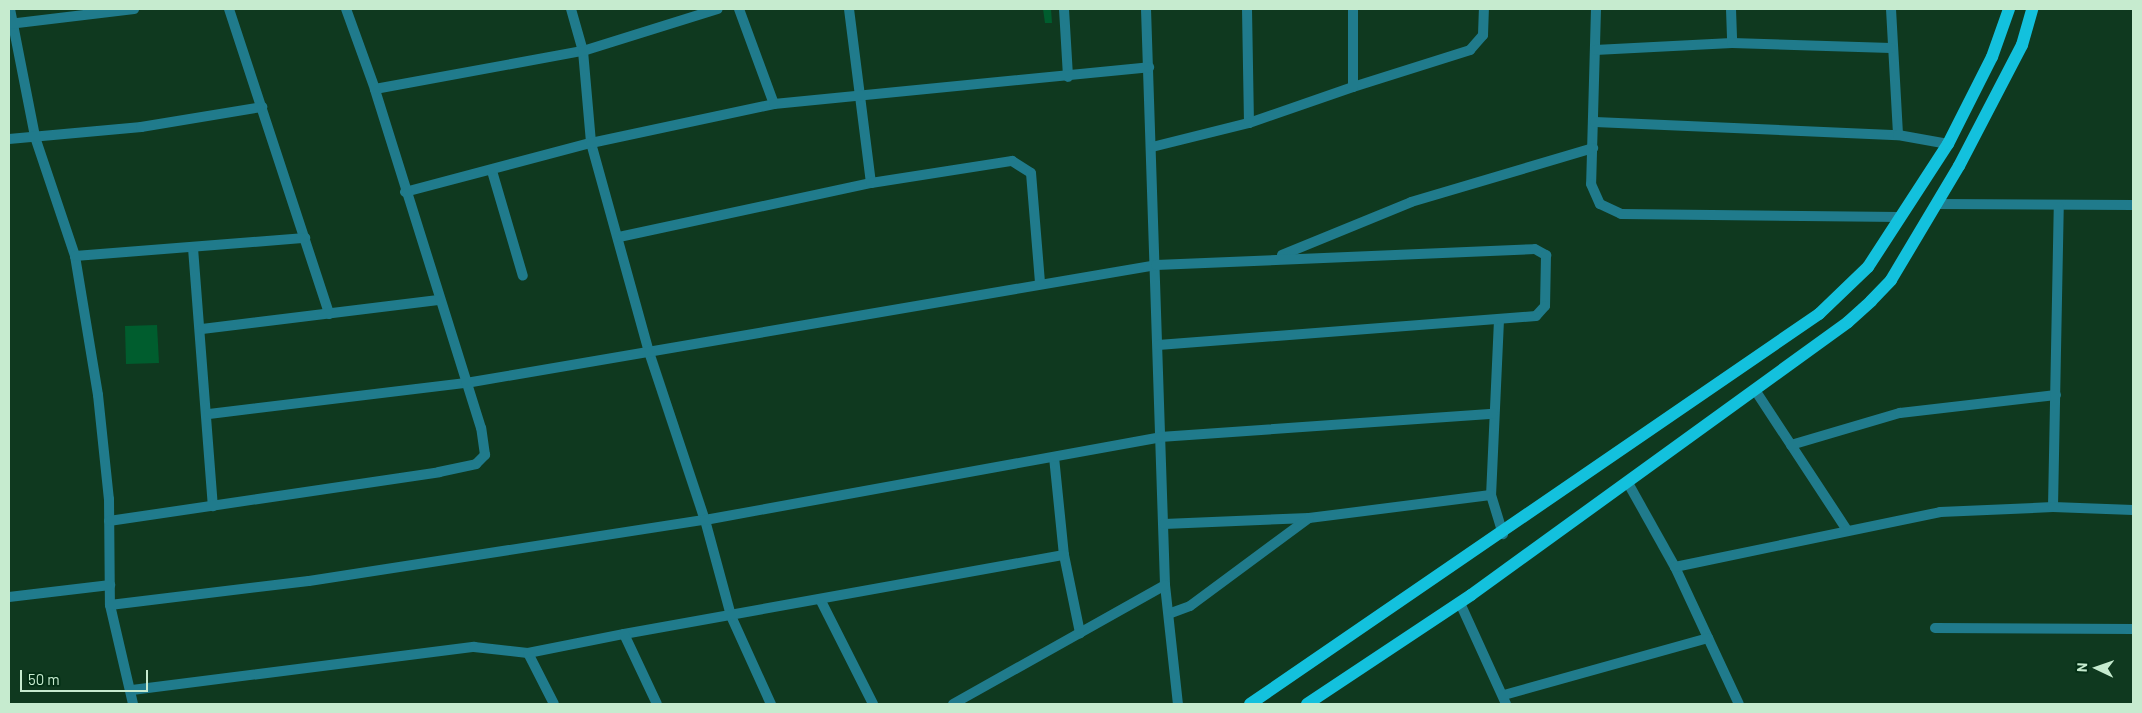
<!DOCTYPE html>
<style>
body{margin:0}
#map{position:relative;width:2142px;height:713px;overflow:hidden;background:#0f391f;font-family:Barlow,sans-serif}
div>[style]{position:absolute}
.building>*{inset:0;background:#005d2e}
.minor>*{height:10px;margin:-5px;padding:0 5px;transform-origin:5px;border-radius:5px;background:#207b8c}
.primary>*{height:12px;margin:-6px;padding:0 6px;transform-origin:6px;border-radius:6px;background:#13c1dd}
span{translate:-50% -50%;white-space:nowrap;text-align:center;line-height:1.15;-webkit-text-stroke:4.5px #032f15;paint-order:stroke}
.frame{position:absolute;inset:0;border:10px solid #c6ebcf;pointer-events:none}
.north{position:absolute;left:2072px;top:643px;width:50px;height:50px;-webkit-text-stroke:4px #032f15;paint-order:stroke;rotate:273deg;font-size:14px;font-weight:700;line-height:20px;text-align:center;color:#c6ebcf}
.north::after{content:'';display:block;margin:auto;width:18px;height:22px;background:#c6ebcf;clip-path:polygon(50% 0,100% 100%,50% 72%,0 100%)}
.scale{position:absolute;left:20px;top:670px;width:128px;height:22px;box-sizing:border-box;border:2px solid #c6ebcf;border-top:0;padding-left:6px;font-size:15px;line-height:18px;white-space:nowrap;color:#c6ebcf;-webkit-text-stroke:4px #032f15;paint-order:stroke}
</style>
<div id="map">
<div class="building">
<div style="clip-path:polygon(1043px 9px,1051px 9px,1052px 23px,1045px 23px)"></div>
<div style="clip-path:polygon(157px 325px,159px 363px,126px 364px,125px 326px)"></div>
</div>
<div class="minor">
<div style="left:10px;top:9px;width:130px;rotate:78.9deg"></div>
<div style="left:35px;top:137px;width:126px;rotate:71.4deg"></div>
<div style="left:75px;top:256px;width:141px;rotate:80.6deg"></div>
<div style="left:98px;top:395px;width:105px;rotate:84deg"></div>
<div style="left:109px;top:499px;width:106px;rotate:89.5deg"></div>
<div style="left:110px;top:605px;width:102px;rotate:76.9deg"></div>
<div style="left:229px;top:9px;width:321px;rotate:71.8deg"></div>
<div style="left:571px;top:9px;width:44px;rotate:74.1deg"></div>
<div style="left:583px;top:51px;width:92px;rotate:85deg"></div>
<div style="left:591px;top:143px;width:214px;rotate:74.5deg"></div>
<div style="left:648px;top:349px;width:180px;rotate:71.6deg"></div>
<div style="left:705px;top:520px;width:99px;rotate:74.8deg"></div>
<div style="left:731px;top:616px;width:97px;rotate:65.6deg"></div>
<div style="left:739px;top:9px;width:101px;rotate:69.8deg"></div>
<div style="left:849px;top:9px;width:175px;rotate:82.8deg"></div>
<div style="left:1064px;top:9px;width:68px;rotate:86.6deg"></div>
<div style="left:1146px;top:9px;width:576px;rotate:88.11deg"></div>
<div style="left:1165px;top:585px;width:120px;rotate:83.8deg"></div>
<div style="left:1247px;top:9px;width:114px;rotate:89deg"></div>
<div style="left:1596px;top:9px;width:175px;rotate:91.6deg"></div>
<div style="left:1591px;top:184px;width:22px;rotate:66deg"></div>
<div style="left:1600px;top:204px;width:23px;rotate:25deg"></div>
<div style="left:1621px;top:214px;width:279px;rotate:0.6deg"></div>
<div style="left:1731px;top:9px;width:34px;rotate:88deg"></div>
<div style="left:1891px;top:9px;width:126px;rotate:86.8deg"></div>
<div style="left:9px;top:24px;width:126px;rotate:-6.8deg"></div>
<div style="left:1595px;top:50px;width:137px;rotate:-2.9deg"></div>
<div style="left:1732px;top:43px;width:159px;rotate:1.8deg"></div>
<div style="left:1353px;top:87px;width:123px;rotate:-17.5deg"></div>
<div style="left:1470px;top:50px;width:20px;rotate:-49deg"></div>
<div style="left:1483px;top:35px;width:26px;rotate:-88deg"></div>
<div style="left:375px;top:89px;width:211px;rotate:-10.4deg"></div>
<div style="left:583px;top:51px;width:141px;rotate:-17.3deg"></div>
<div style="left:1595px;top:122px;width:303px;rotate:2.5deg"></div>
<div style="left:1898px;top:135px;width:51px;rotate:10.2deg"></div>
<div style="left:9px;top:139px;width:133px;rotate:-5.2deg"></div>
<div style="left:141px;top:127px;width:123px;rotate:-9.4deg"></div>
<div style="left:1152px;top:147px;width:100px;rotate:-13.9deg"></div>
<div style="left:1249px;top:123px;width:110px;rotate:-19.1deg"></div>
<div style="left:1353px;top:87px;width:78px;rotate:-90deg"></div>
<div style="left:492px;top:171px;width:109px;rotate:73.6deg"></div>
<div style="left:405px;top:192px;width:192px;rotate:-14.8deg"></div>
<div style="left:591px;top:143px;width:187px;rotate:-12deg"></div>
<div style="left:774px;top:104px;width:377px;rotate:-5.6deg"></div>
<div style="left:1936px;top:204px;width:197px;rotate:0.3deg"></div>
<div style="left:619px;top:237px;width:258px;rotate:-12.1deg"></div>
<div style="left:871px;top:183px;width:143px;rotate:-8.9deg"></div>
<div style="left:1012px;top:161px;width:22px;rotate:32deg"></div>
<div style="left:1031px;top:173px;width:110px;rotate:85.3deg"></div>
<div style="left:193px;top:248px;width:259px;rotate:85.6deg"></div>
<div style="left:1282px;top:255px;width:139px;rotate:-22.3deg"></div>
<div style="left:1411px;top:202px;width:190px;rotate:-16.5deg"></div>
<div style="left:75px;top:256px;width:231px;rotate:-4.5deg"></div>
<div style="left:1499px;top:320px;width:175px;rotate:92.6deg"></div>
<div style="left:1491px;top:495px;width:41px;rotate:72.9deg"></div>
<div style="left:202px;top:329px;width:238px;rotate:-7deg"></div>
<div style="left:1755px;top:390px;width:168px;rotate:56.7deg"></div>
<div style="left:209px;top:414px;width:259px;rotate:-6.9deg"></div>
<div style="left:466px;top:383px;width:700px;rotate:-9.7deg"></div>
<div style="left:1156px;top:265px;width:379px;rotate:-2.4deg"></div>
<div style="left:1535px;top:249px;width:13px;rotate:29deg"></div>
<div style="left:1546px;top:255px;width:51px;rotate:91.1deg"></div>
<div style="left:1545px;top:306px;width:13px;rotate:132deg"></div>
<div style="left:1536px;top:316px;width:379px;rotate:175.6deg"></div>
<div style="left:1791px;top:445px;width:114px;rotate:-16.4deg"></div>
<div style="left:1900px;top:413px;width:157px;rotate:-6.6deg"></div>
<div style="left:1054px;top:457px;width:99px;rotate:84.2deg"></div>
<div style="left:1064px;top:555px;width:80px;rotate:78.4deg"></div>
<div style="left:1628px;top:483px;width:96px;rotate:60.8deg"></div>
<div style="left:1675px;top:567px;width:151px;rotate:65deg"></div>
<div style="left:2053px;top:507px;width:300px;rotate:-88.9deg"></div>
<div style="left:109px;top:521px;width:334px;rotate:-8.4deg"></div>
<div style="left:439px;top:472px;width:38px;rotate:-12deg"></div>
<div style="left:476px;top:464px;width:13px;rotate:-45deg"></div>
<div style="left:485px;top:455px;width:27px;rotate:-98deg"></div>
<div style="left:481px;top:428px;width:355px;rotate:-107.4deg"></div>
<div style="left:375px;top:89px;width:85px;rotate:-109.9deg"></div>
<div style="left:1164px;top:524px;width:145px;rotate:-2.4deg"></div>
<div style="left:1309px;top:518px;width:183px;rotate:-7.2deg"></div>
<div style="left:1675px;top:567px;width:271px;rotate:-11.7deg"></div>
<div style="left:1940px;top:512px;width:113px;rotate:-2.5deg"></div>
<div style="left:2053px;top:507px;width:80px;rotate:2.1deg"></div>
<div style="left:9px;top:597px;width:102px;rotate:-6.8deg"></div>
<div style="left:820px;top:599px;width:118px;rotate:63.2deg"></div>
<div style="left:1460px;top:603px;width:111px;rotate:65.5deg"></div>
<div style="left:110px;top:605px;width:200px;rotate:-6.9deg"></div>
<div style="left:309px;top:581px;width:401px;rotate:-8.8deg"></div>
<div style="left:705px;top:520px;width:463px;rotate:-10.3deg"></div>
<div style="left:1160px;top:437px;width:334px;rotate:-4deg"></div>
<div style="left:1171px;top:613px;width:20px;rotate:-20deg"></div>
<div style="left:1190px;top:606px;width:148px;rotate:-36.5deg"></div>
<div style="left:1935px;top:628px;width:198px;rotate:0.3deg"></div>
<div style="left:624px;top:634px;width:447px;rotate:-10.2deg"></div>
<div style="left:528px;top:653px;width:57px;rotate:63deg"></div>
<div style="left:132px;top:690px;width:345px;rotate:-7.2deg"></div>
<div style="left:474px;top:647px;width:54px;rotate:6.3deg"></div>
<div style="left:528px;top:653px;width:98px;rotate:-11.2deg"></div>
<div style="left:624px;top:634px;width:77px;rotate:64.8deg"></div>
<div style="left:1504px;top:695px;width:212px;rotate:-15.6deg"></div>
<div style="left:953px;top:704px;width:243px;rotate:-29.3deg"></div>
</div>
<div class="primary">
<div style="left:1250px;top:704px;width:690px;rotate:-34.43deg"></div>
<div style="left:1819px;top:314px;width:68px;rotate:-43.8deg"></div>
<div style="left:1868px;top:267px;width:147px;rotate:-57deg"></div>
<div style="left:1948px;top:144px;width:97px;rotate:-63.2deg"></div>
<div style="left:1992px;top:57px;width:51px;rotate:-70.5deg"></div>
<div style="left:1307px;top:704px;width:197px;rotate:-33.6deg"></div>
<div style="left:1471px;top:595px;width:465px;rotate:-35.9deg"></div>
<div style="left:1848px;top:322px;width:31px;rotate:-42deg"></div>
<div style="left:1871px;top:301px;width:29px;rotate:-46deg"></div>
<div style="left:1891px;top:280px;width:133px;rotate:-59.2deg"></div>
<div style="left:1959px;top:166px;width:136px;rotate:-62.5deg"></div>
<div style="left:2022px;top:45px;width:37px;rotate:-74deg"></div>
</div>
<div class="frame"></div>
<div class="north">N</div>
<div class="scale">50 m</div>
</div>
